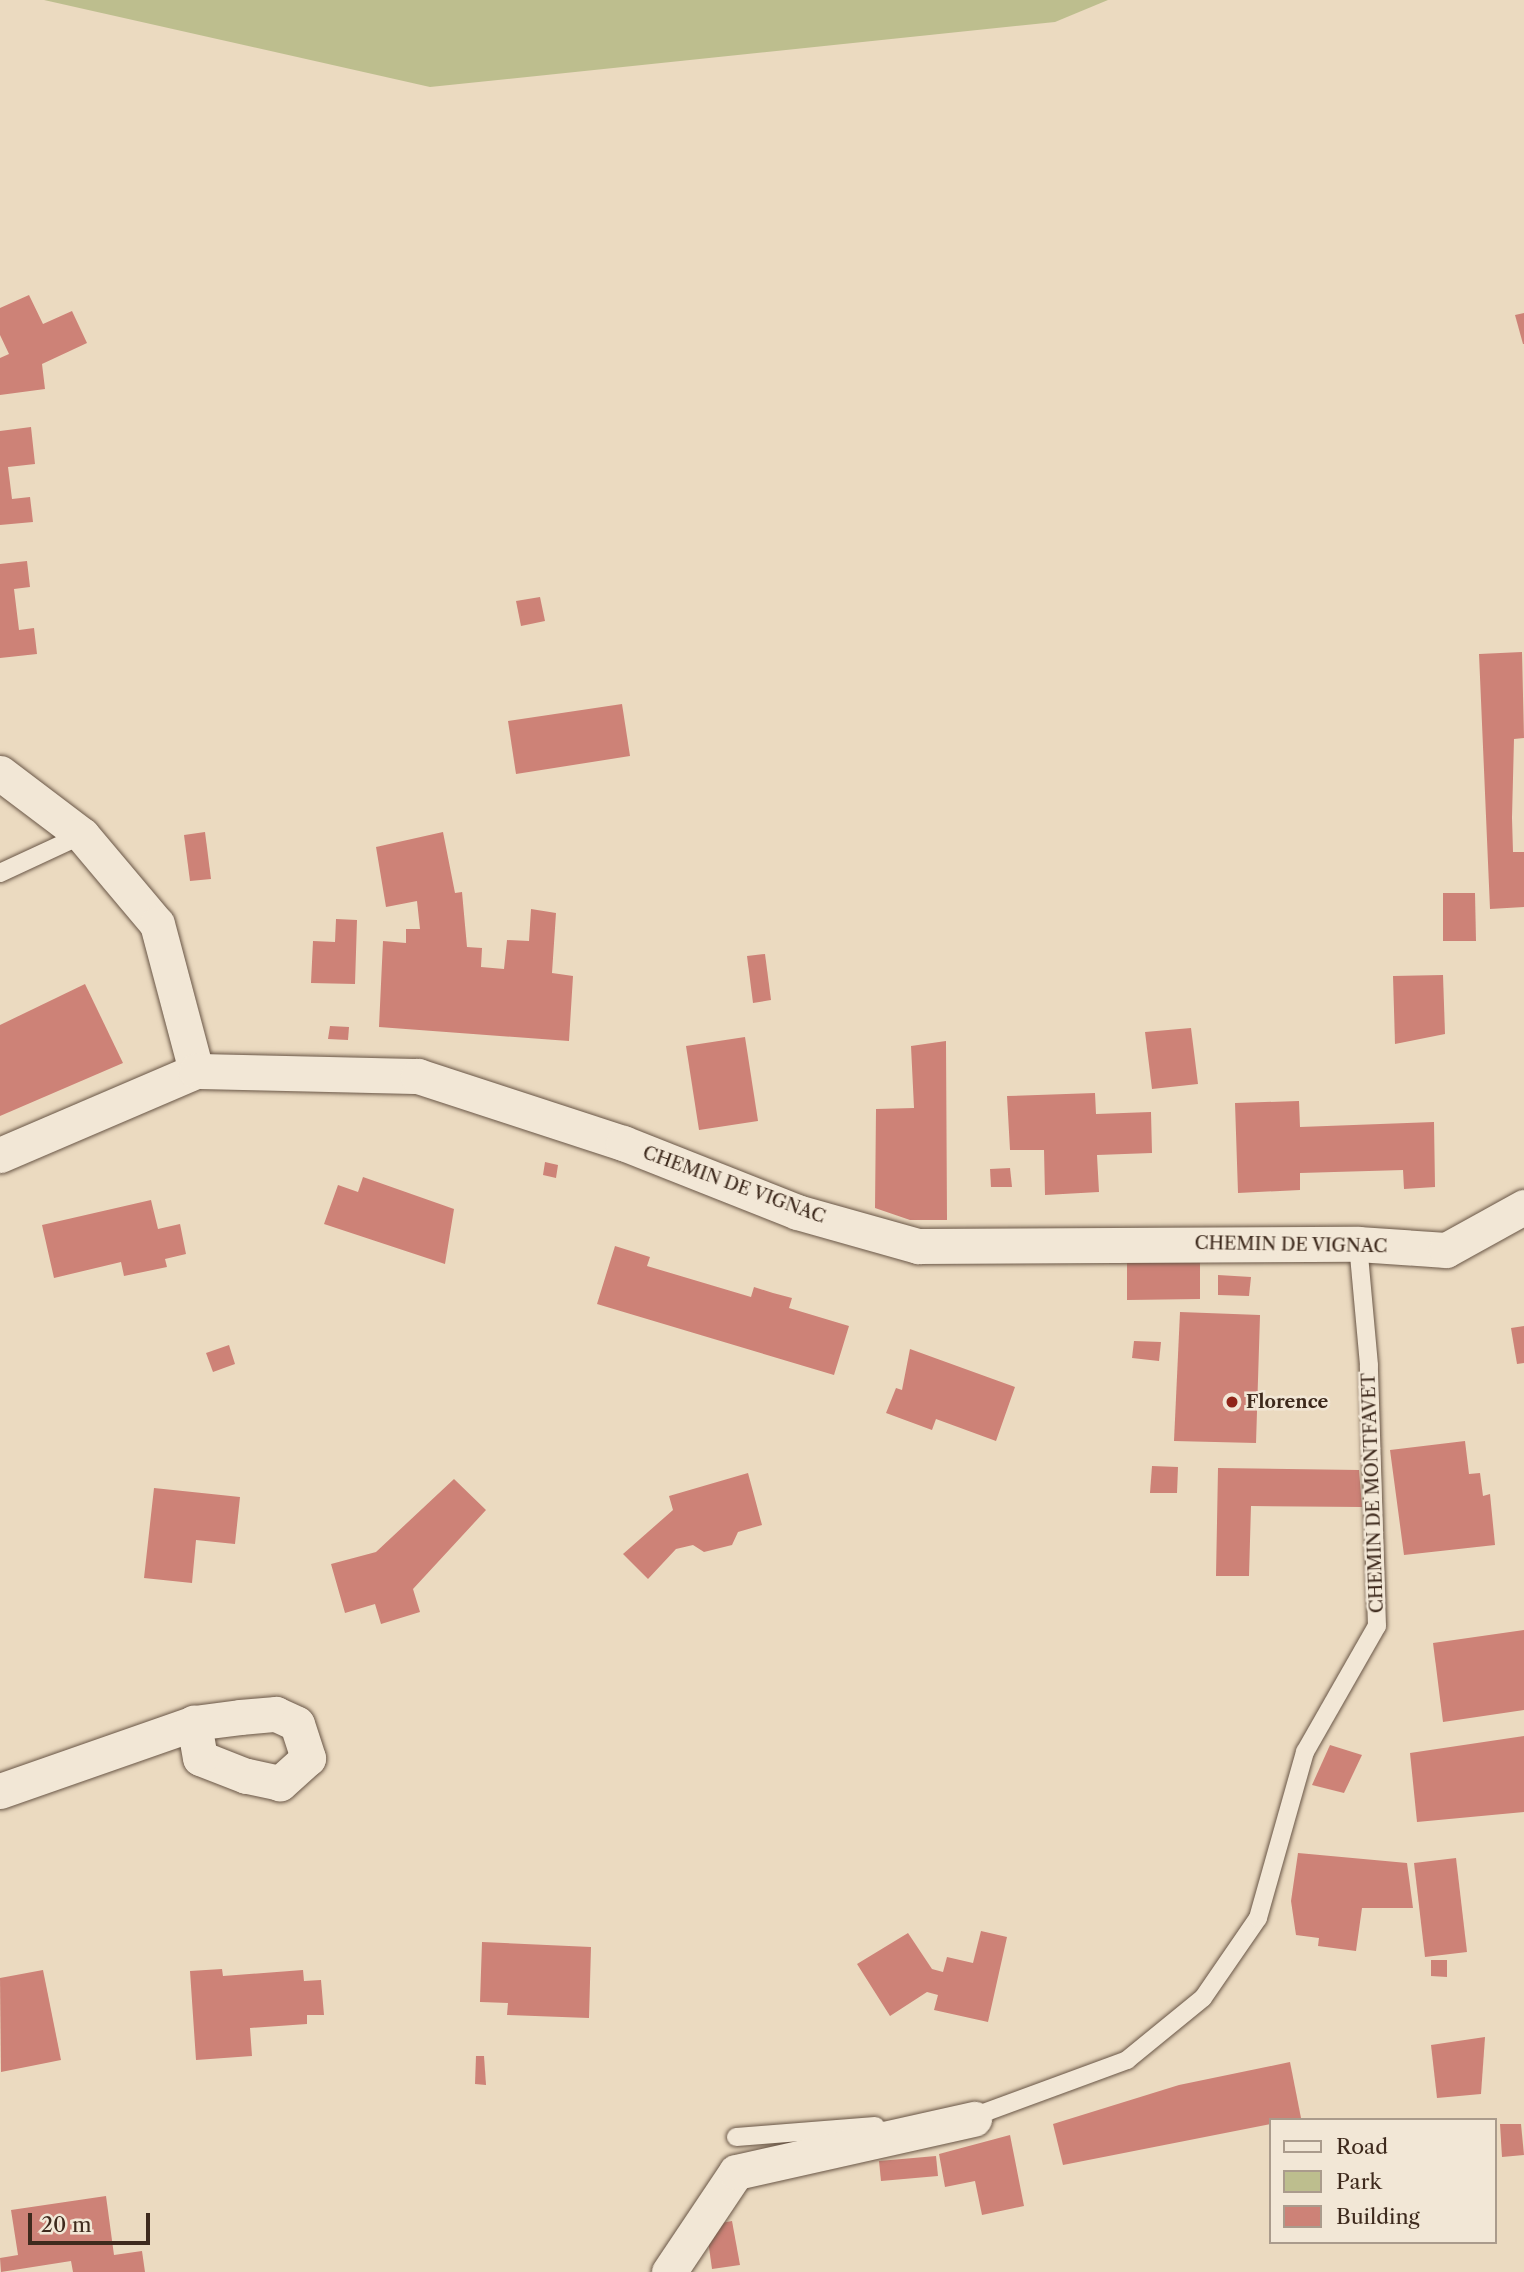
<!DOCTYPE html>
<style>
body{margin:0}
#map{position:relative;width:1524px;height:2272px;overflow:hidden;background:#ebdac0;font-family:"Libre Caslon Text",serif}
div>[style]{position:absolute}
.green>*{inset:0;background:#bdbe8e}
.building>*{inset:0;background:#cd8277}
.roads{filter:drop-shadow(0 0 2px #695646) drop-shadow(0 0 2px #695646)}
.service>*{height:18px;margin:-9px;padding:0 9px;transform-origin:9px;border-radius:9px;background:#f2e7d6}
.minor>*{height:35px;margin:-17.5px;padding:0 17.5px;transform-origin:17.5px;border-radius:17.5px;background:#f2e7d6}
.dots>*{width:19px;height:19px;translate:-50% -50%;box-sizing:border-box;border:4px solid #f2e7d6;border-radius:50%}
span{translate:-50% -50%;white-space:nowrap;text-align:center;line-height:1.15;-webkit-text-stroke:5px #f2e7d6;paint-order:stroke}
.street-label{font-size:18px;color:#3e2a1d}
.poi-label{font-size:18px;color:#3e2a1d;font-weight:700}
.left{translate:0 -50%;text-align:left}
.legend{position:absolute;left:1269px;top:2118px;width:228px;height:126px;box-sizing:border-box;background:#f2e7d6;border:2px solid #aa9b8c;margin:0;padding:9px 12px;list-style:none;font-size:21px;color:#3e2a1d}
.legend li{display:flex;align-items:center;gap:14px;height:35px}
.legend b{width:35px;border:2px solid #aa9b8c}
.scale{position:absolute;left:28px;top:2213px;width:122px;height:32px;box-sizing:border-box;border:4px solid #3e2a1d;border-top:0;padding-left:9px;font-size:21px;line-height:24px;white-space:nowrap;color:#3e2a1d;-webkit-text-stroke:5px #f2e7d6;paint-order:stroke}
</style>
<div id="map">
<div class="green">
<div style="clip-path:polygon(44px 0,1108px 0,1055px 22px,430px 87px)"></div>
</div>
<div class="building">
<div style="clip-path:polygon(29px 295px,43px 324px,72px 311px,87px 343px,42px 364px,45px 389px,0 395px,0 358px,9px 354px,0 335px,0 308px)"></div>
<div style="clip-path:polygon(1524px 313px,1524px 344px,1523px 344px,1515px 315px)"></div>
<div style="clip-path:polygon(31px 427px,35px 464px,8px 467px,12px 499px,30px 497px,33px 522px,0 525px,0 431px)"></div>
<div style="clip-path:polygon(27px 561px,30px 587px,14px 589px,19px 630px,34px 628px,37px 654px,0 658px,0 564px)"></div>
<div style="clip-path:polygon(540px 597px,545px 621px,521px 626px,516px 601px)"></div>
<div style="clip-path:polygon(1522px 652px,1524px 738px,1514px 739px,1512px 818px,1513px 852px,1524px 852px,1524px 907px,1490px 909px,1479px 654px)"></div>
<div style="clip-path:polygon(622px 704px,630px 756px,516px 774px,508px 721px)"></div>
<div style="clip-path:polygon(205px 832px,211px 879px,190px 881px,184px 835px)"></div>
<div style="clip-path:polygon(443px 832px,455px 893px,462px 892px,467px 947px,482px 948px,481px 967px,504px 969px,507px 940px,529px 941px,531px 909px,556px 913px,552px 973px,573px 976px,569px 1041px,379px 1027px,383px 941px,406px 943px,406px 929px,420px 929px,417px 901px,386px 907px,376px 847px)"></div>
<div style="clip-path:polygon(1443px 893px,1475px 893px,1476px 941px,1443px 941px)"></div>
<div style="clip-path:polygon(336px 919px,357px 920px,355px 984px,311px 983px,313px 941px,335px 942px)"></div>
<div style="clip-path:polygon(765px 954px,771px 1000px,753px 1003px,747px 956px)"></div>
<div style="clip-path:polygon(1443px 975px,1445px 1034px,1395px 1044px,1393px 976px)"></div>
<div style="clip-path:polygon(85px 984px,123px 1063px,0 1116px,0 1025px)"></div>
<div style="clip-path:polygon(330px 1026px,349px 1027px,348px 1040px,328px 1039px)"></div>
<div style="clip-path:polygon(1191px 1028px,1198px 1084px,1152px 1089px,1145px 1032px)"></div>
<div style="clip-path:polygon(745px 1037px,758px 1121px,699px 1130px,686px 1046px)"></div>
<div style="clip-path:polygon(946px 1041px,947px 1220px,910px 1220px,875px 1208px,876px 1109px,914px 1108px,911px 1046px)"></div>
<div style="clip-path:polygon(1095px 1093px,1096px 1114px,1151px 1112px,1152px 1153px,1097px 1155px,1099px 1192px,1045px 1195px,1044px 1150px,1010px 1150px,1007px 1096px)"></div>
<div style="clip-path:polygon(1299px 1101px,1300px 1127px,1434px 1122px,1435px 1187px,1404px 1189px,1403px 1170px,1300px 1173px,1300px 1190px,1238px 1193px,1235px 1103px)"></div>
<div style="clip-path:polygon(545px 1162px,558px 1165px,556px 1178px,543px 1175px)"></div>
<div style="clip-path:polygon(1010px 1168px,1012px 1187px,991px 1187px,990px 1169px)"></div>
<div style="clip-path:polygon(363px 1177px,454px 1209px,445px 1264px,324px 1224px,338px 1185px,358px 1192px)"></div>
<div style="clip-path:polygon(151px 1200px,158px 1229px,180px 1224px,186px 1254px,165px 1259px,167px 1267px,124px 1276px,121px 1262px,54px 1278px,42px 1225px)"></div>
<div style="clip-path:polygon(615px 1246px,650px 1257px,647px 1266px,751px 1297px,754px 1287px,773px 1293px,792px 1298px,789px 1308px,849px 1326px,834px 1375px,597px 1304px)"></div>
<div style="clip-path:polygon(1200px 1256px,1200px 1299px,1127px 1300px,1127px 1258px)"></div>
<div style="clip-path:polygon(1218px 1275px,1251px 1277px,1249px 1296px,1218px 1295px)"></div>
<div style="clip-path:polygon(1180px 1312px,1260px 1315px,1256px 1443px,1174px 1441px)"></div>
<div style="clip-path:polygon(1524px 1326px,1524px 1363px,1517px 1364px,1511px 1328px)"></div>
<div style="clip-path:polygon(1134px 1341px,1161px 1342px,1159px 1361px,1132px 1358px)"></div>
<div style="clip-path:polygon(229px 1345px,235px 1364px,213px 1372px,206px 1353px)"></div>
<div style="clip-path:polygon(910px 1349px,1015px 1387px,996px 1441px,936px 1419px,932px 1430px,886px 1413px,896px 1388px,902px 1390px)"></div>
<div style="clip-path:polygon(1465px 1441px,1469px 1474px,1480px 1473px,1483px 1496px,1490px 1494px,1495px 1545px,1404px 1555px,1390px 1450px)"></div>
<div style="clip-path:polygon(1152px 1466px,1178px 1467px,1177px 1493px,1150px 1493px)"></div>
<div style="clip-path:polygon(1218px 1468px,1359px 1470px,1362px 1507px,1251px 1506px,1249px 1576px,1216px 1576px)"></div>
<div style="clip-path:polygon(748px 1473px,762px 1525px,738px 1532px,732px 1545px,704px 1552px,693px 1545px,676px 1549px,648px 1579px,623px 1554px,673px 1510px,669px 1496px)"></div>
<div style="clip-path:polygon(454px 1479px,486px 1510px,413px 1589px,420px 1612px,381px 1624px,375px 1604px,345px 1613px,331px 1564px,376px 1552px)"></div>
<div style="clip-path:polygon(154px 1488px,240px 1497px,235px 1544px,196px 1540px,192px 1583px,144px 1578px)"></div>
<div style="clip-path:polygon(1524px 1630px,1524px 1710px,1443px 1722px,1433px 1643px)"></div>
<div style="clip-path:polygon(1524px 1736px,1524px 1812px,1417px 1822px,1410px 1753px)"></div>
<div style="clip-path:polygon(1330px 1745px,1362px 1755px,1344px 1793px,1312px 1785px)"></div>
<div style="clip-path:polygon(1298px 1853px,1407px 1863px,1413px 1908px,1362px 1908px,1356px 1951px,1318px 1946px,1319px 1938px,1296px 1935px,1291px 1901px)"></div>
<div style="clip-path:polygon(1456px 1858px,1467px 1952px,1425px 1957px,1414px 1863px)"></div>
<div style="clip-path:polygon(981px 1931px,1007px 1937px,988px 2022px,934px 2010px,938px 1995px,927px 1992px,890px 2016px,857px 1964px,908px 1933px,932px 1969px,943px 1972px,947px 1957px,973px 1963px)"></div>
<div style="clip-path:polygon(482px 1942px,591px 1947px,589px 2018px,507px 2015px,508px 2003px,480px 2002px)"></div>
<div style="clip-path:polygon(1431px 1960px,1447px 1960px,1447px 1977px,1431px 1976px)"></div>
<div style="clip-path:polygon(222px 1969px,223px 1976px,303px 1970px,304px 1981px,321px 1980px,324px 2015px,307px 2015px,307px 2024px,250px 2028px,252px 2056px,196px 2060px,190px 1971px)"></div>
<div style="clip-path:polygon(43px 1970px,61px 2060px,1px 2072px,0 1978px)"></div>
<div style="clip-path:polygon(1485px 2037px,1481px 2094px,1437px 2098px,1431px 2045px)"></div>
<div style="clip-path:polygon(476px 2056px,484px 2056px,486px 2085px,475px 2084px)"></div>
<div style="clip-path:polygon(1290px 2062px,1301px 2118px,1063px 2165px,1053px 2124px,1179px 2085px)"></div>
<div style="clip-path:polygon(1500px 2124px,1521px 2124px,1524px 2155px,1502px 2157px)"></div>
<div style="clip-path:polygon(1010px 2135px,1024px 2206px,982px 2215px,975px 2181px,945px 2187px,939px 2154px)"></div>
<div style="clip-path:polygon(936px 2156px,938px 2176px,881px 2181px,879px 2161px)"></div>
<div style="clip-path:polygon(106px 2196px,114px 2255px,142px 2251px,145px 2272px,73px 2272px,71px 2261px,1px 2272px,0 2258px,18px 2255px,11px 2210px)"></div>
<div style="clip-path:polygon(732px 2221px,740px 2265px,712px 2269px,706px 2226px)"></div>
</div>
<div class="roads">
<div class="service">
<div style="left:0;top:873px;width:90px;rotate:-24.9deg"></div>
<div style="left:967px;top:2119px;width:171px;rotate:-20.2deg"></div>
<div style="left:1127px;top:2060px;width:98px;rotate:-39.2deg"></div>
<div style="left:1203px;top:1998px;width:97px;rotate:-55.5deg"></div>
<div style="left:1258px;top:1918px;width:173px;rotate:-74.2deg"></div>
<div style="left:1305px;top:1752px;width:145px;rotate:-60.3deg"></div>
<div style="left:1377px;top:1626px;width:261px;rotate:-91.8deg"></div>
<div style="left:1369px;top:1365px;width:121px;rotate:-95.2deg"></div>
<div style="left:736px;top:2137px;width:140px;rotate:-4.5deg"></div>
</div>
<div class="minor">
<div style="left:0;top:773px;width:103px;rotate:37.1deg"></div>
<div style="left:82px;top:835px;width:116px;rotate:49.9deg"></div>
<div style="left:157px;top:924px;width:152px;rotate:75.1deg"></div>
<div style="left:0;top:1155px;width:213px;rotate:-23.2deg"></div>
<div style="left:196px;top:1071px;width:222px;rotate:1.3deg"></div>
<div style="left:418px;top:1076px;width:216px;rotate:18.1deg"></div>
<div style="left:623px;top:1143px;width:187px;rotate:21.6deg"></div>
<div style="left:797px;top:1212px;width:126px;rotate:15.7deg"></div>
<div style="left:918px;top:1246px;width:440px;rotate:-0.3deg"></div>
<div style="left:1358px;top:1244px;width:88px;rotate:3.9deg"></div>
<div style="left:1446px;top:1250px;width:89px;rotate:-28.9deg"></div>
<div style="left:0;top:1791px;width:206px;rotate:-19.3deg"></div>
<div style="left:194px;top:1723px;width:46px;rotate:-7.4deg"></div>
<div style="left:240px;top:1717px;width:36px;rotate:-5deg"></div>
<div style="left:276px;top:1714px;width:23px;rotate:25deg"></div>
<div style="left:297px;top:1724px;width:36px;rotate:72deg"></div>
<div style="left:308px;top:1758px;width:38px;rotate:138deg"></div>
<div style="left:280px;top:1783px;width:35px;rotate:-168deg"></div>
<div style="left:246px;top:1776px;width:49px;rotate:-158.6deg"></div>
<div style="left:200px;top:1758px;width:36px;rotate:-100deg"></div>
<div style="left:669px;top:2272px;width:120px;rotate:-56.2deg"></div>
<div style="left:736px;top:2172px;width:244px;rotate:-12.6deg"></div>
</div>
</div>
<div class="dots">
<div style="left:1232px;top:1402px;background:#8f2418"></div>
</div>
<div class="street-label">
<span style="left:734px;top:1185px;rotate:20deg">CHEMIN DE VIGNAC</span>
<span style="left:1291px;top:1245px;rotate:1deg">CHEMIN DE VIGNAC</span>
<span style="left:1373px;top:1493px;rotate:-92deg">CHEMIN DE MONTFAVET</span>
</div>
<div class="poi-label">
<span class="left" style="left:1246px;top:1402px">Florence</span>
</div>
<ul class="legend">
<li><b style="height:9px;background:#f2e7d6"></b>Road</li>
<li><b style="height:19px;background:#bdbe8e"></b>Park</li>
<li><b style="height:19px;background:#cd8277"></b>Building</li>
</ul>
<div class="scale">20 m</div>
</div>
